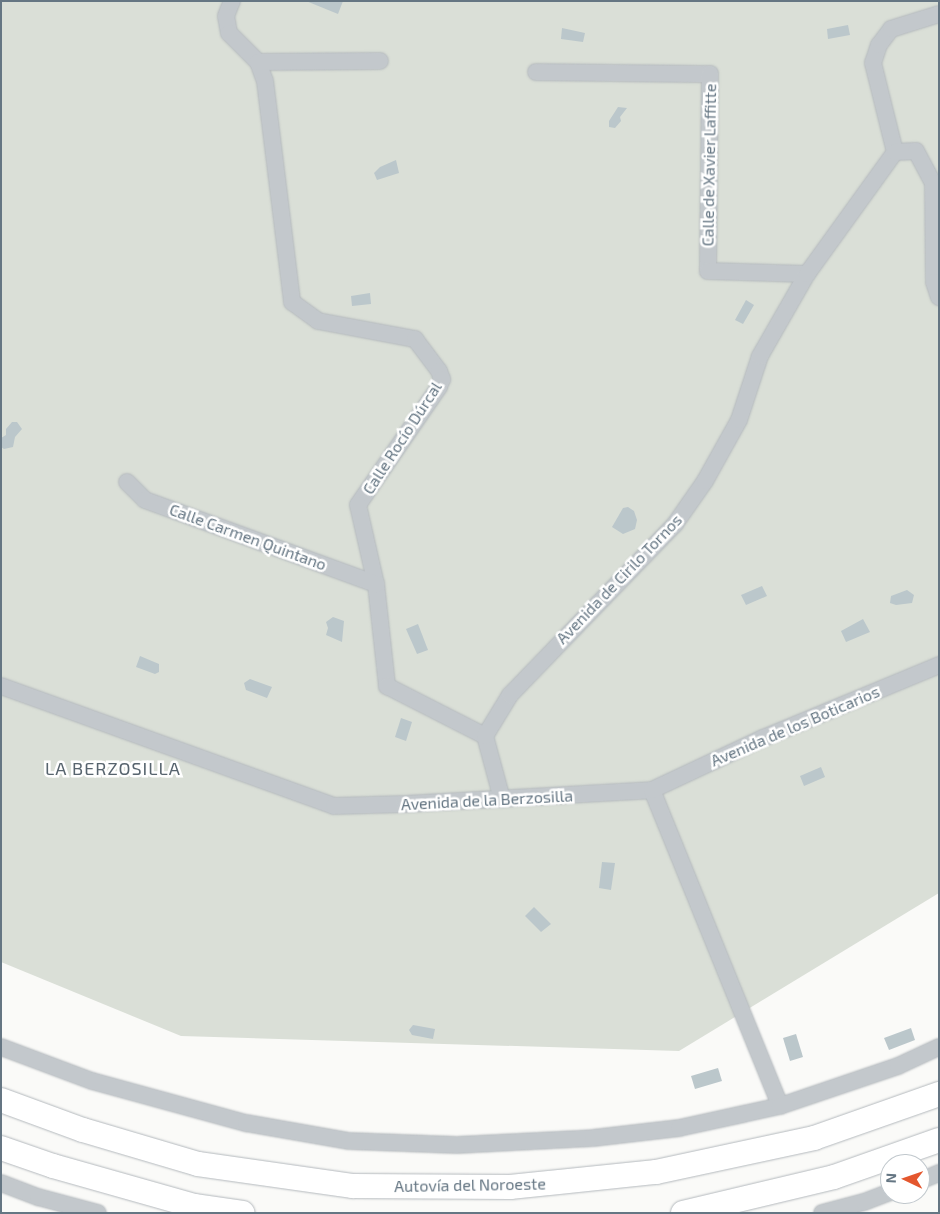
<!DOCTYPE html>
<meta charset="utf-8">
<style>
body{margin:0}
#map{position:relative;width:940px;height:1214px;overflow:hidden;background:#fafaf8;font-family:"Exo 2",sans-serif}
div>[style]{position:absolute}
.green>*{inset:0;background:#dadfd7}
.water>*{inset:0;background:#bbc7cb}
.roads{filter:drop-shadow(0 0 1px #b4b9bd) drop-shadow(0 0 1px #b4b9bd)}
.minor>*{height:16px;margin:-8px;padding:0 8px;transform-origin:8px;border-radius:8px;background:#c3c8cc}
.highway>*{height:24px;margin:-12px;padding:0 12px;transform-origin:12px;border-radius:12px;background:#fff}
span{translate:-50% -50%;white-space:nowrap;text-align:center;line-height:1.15;-webkit-text-stroke:5px #fff;paint-order:stroke}
.street-label{font-size:16px;color:#657683}
.neighbourhood-label{font-size:18px;color:#57646e;letter-spacing:1px}
.frame{position:absolute;inset:0;border:2px solid #657683;pointer-events:none}
.north{position:absolute;left:880px;top:1154px;width:50px;height:50px;box-sizing:border-box;background:#fff;border:1px solid #c1c8cd;border-radius:50%;rotate:273deg;font-size:14px;font-weight:700;line-height:20px;text-align:center;color:#657683}
.north::after{content:'';display:block;margin:auto;width:18px;height:22px;background:#e4572e;clip-path:polygon(50% 0,100% 100%,50% 72%,0 100%)}
</style>
<div id="map">
<div class="green">
<div style="clip-path:polygon(1px 1px,939px 1px,939px 893px,679px 1051px,181px 1036px,1px 962px)"></div>
</div>
<div class="water">
<div style="clip-path:polygon(306px 1px,343px 1px,338px 14px)"></div>
<div style="clip-path:polygon(848px 25px,850px 35px,828px 39px,827px 29px)"></div>
<div style="clip-path:polygon(562px 28px,585px 33px,583px 42px,561px 39px)"></div>
<div style="clip-path:polygon(618px 107px,627px 108px,620px 117px,621px 121px,615px 128px,609px 127px,609px 121px)"></div>
<div style="clip-path:polygon(396px 160px,399px 173px,377px 180px,374px 173px,380px 167px)"></div>
<div style="clip-path:polygon(370px 293px,371px 304px,352px 306px,351px 296px)"></div>
<div style="clip-path:polygon(746px 300px,754px 305px,743px 324px,735px 320px)"></div>
<div style="clip-path:polygon(12px 422px,17px 422px,22px 429px,15px 437px,13px 447px,4px 449px,1px 447px,1px 438px,6px 435px,6px 429px)"></div>
<div style="clip-path:polygon(623px 508px,628px 507px,634px 511px,637px 520px,635px 529px,623px 534px,612px 527px)"></div>
<div style="clip-path:polygon(762px 586px,767px 596px,746px 605px,741px 595px)"></div>
<div style="clip-path:polygon(907px 590px,914px 595px,912px 603px,896px 605px,890px 603px,891px 596px)"></div>
<div style="clip-path:polygon(333px 617px,344px 621px,342px 642px,326px 635px,328px 628px,326px 622px)"></div>
<div style="clip-path:polygon(863px 619px,870px 632px,846px 642px,841px 631px)"></div>
<div style="clip-path:polygon(418px 624px,428px 650px,417px 654px,406px 629px)"></div>
<div style="clip-path:polygon(140px 656px,159px 664px,159px 672px,155px 674px,136px 667px)"></div>
<div style="clip-path:polygon(250px 679px,272px 687px,267px 698px,246px 690px,244px 683px)"></div>
<div style="clip-path:polygon(401px 718px,412px 722px,406px 741px,395px 737px)"></div>
<div style="clip-path:polygon(821px 767px,825px 777px,804px 786px,800px 776px)"></div>
<div style="clip-path:polygon(602px 862px,615px 863px,611px 890px,599px 888px)"></div>
<div style="clip-path:polygon(534px 907px,551px 924px,541px 932px,525px 916px)"></div>
<div style="clip-path:polygon(413px 1025px,435px 1029px,433px 1039px,412px 1035px,409px 1030px)"></div>
<div style="clip-path:polygon(911px 1028px,915px 1040px,889px 1050px,884px 1038px)"></div>
<div style="clip-path:polygon(796px 1034px,803px 1057px,790px 1061px,783px 1038px)"></div>
<div style="clip-path:polygon(718px 1068px,722px 1081px,695px 1089px,691px 1076px)"></div>
</div>
<div class="roads">
<div class="minor">
<div style="left:232px;top:1px;width:16px;rotate:112deg"></div>
<div style="left:226px;top:16px;width:17px;rotate:80deg"></div>
<div style="left:229px;top:33px;width:41px;rotate:45deg"></div>
<div style="left:258px;top:62px;width:20px;rotate:70deg"></div>
<div style="left:265px;top:81px;width:223px;rotate:83deg"></div>
<div style="left:292px;top:302px;width:32px;rotate:36deg"></div>
<div style="left:318px;top:321px;width:99px;rotate:10.5deg"></div>
<div style="left:415px;top:339px;width:40px;rotate:53deg"></div>
<div style="left:439px;top:371px;width:9px;rotate:69deg"></div>
<div style="left:442px;top:379px;width:9px;rotate:111deg"></div>
<div style="left:439px;top:387px;width:143px;rotate:124.5deg"></div>
<div style="left:358px;top:505px;width:81px;rotate:77.2deg"></div>
<div style="left:376px;top:584px;width:103px;rotate:83.8deg"></div>
<div style="left:387px;top:686px;width:110px;rotate:27deg"></div>
<div style="left:258px;top:62px;width:122px;rotate:-0.5deg"></div>
<div style="left:536px;top:72px;width:174px;rotate:0.7deg"></div>
<div style="left:710px;top:74px;width:197px;rotate:90.6deg"></div>
<div style="left:708px;top:271px;width:99px;rotate:1.7deg"></div>
<div style="left:895px;top:152px;width:92px;rotate:-103.9deg"></div>
<div style="left:873px;top:63px;width:19px;rotate:-72deg"></div>
<div style="left:879px;top:45px;width:20px;rotate:-53deg"></div>
<div style="left:891px;top:29px;width:50px;rotate:-17.4deg"></div>
<div style="left:127px;top:482px;width:25px;rotate:45deg"></div>
<div style="left:145px;top:500px;width:246px;rotate:20deg"></div>
<div style="left:1px;top:686px;width:354px;rotate:19.8deg"></div>
<div style="left:334px;top:806px;width:71px;rotate:-1.6deg"></div>
<div style="left:405px;top:804px;width:247px;rotate:-3.2deg"></div>
<div style="left:652px;top:790px;width:341px;rotate:67.9deg"></div>
<div style="left:652px;top:790px;width:123px;rotate:-25.1deg"></div>
<div style="left:763px;top:738px;width:191px;rotate:-22.5deg"></div>
<div style="left:502px;top:799px;width:65px;rotate:-105.1deg"></div>
<div style="left:485px;top:736px;width:48px;rotate:-58.6deg"></div>
<div style="left:510px;top:695px;width:238px;rotate:-46deg"></div>
<div style="left:675px;top:524px;width:52px;rotate:-55.1deg"></div>
<div style="left:705px;top:481px;width:70px;rotate:-60.9deg"></div>
<div style="left:739px;top:420px;width:67px;rotate:-71.8deg"></div>
<div style="left:760px;top:356px;width:95px;rotate:-60.2deg"></div>
<div style="left:807px;top:274px;width:150px;rotate:-54.2deg"></div>
<div style="left:895px;top:152px;width:21px;rotate:-3deg"></div>
<div style="left:916px;top:151px;width:36px;rotate:62deg"></div>
<div style="left:933px;top:183px;width:99px;rotate:89.4deg"></div>
<div style="left:934px;top:282px;width:16px;rotate:72deg"></div>
<div style="left:1px;top:1047px;width:97px;rotate:20.5deg"></div>
<div style="left:92px;top:1081px;width:160px;rotate:15.3deg"></div>
<div style="left:246px;top:1123px;width:105px;rotate:9.9deg"></div>
<div style="left:349px;top:1141px;width:108px;rotate:2.1deg"></div>
<div style="left:457px;top:1145px;width:136px;rotate:-2.9deg"></div>
<div style="left:593px;top:1138px;width:87px;rotate:-6.6deg"></div>
<div style="left:679px;top:1128px;width:103px;rotate:-12.3deg"></div>
<div style="left:780px;top:1106px;width:125px;rotate:-18.7deg"></div>
<div style="left:898px;top:1066px;width:45px;rotate:-24.9deg"></div>
<div style="left:920px;top:1181px;width:21px;rotate:-23deg"></div>
<div style="left:1px;top:1183px;width:40px;rotate:21deg"></div>
<div style="left:38px;top:1197px;width:62px;rotate:14.9deg"></div>
<div style="left:822px;top:1213px;width:43px;rotate:-14.7deg"></div>
<div style="left:864px;top:1202px;width:28px;rotate:-21deg"></div>
</div>
<div class="highway">
<div style="left:1px;top:1100px;width:87px;rotate:20.1deg"></div>
<div style="left:83px;top:1130px;width:120px;rotate:16.5deg"></div>
<div style="left:198px;top:1164px;width:157px;rotate:8.1deg"></div>
<div style="left:353px;top:1186px;width:157px;rotate:0.4deg"></div>
<div style="left:510px;top:1187px;width:147px;rotate:-5.9deg"></div>
<div style="left:656px;top:1172px;width:162px;rotate:-12.1deg"></div>
<div style="left:814px;top:1138px;width:133px;rotate:-19.4deg"></div>
<div style="left:1px;top:1148px;width:55px;rotate:19.1deg"></div>
<div style="left:53px;top:1166px;width:147px;rotate:15.8deg"></div>
<div style="left:194px;top:1206px;width:49px;rotate:8.1deg"></div>
<div style="left:683px;top:1213px;width:155px;rotate:-13.4deg"></div>
<div style="left:834px;top:1177px;width:111px;rotate:-19.4deg"></div>
</div>
</div>
<div class="street-label">
<span style="left:709px;top:165px;rotate:-89deg">Calle de Xavier Laffitte</span>
<span style="left:402px;top:438px;rotate:-57deg">Calle Rocío Dúrcal</span>
<span style="left:248px;top:537px;rotate:20deg">Calle Carmen Quintano</span>
<span style="left:619px;top:579px;rotate:-46deg">Avenida de Cirilo Tornos</span>
<span style="left:795px;top:726px;rotate:-23deg">Avenida de los Boticarios</span>
<span style="left:487px;top:800px;rotate:-3deg">Avenida de la Berzosilla</span>
<span style="left:470px;top:1185px;rotate:-1deg">Autovía del Noroeste</span>
</div>
<div class="neighbourhood-label">
<span style="left:113px;top:768px">LA BERZOSILLA</span>
</div>
<div class="frame"></div>
<div class="north">N</div>
</div>
